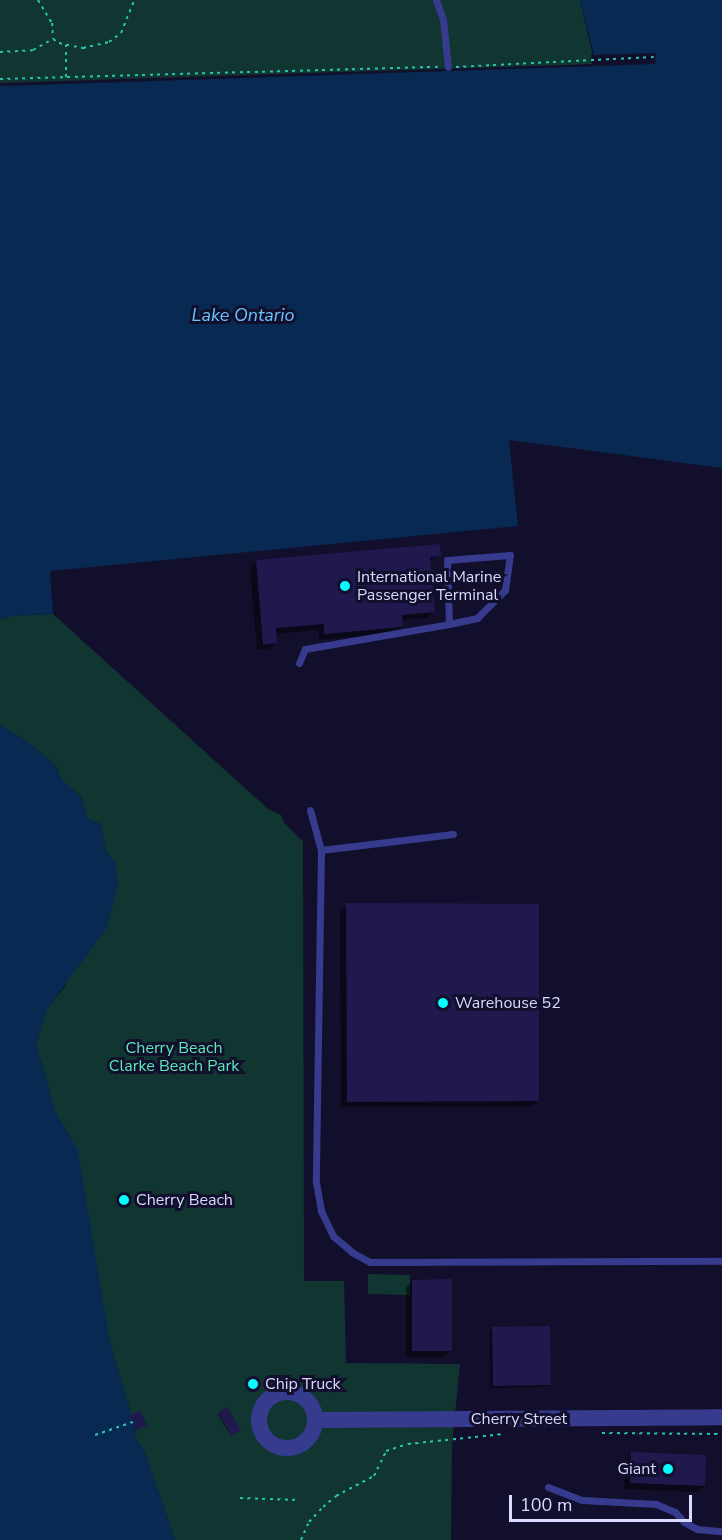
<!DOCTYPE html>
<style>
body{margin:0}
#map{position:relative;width:722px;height:1540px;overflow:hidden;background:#110f2c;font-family:"Nunito Sans",sans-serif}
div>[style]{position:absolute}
.green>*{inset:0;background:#113632}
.water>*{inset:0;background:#082951}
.pier>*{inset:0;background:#110f2c}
.shadow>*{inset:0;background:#0007}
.building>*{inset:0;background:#1f194e}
.path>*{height:2px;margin-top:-1px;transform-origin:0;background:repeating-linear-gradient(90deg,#26c6ae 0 3px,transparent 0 7.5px)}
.service>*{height:7px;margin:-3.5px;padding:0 3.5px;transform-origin:3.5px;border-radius:3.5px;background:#363b8e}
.tertiary>*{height:16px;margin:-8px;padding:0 8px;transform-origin:8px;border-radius:8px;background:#363b8e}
.tertiary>.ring{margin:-8px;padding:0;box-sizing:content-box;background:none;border:16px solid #363b8e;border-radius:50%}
.dots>*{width:16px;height:16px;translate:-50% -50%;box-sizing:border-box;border:3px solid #110f2c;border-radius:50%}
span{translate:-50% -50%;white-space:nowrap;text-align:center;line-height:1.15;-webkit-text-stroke:6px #110f2c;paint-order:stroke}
.poi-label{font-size:16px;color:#dad9ff}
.left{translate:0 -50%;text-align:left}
.right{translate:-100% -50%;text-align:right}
.park-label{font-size:16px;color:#5beab9}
.street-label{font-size:16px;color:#dad9ff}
.water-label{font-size:18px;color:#67c6ff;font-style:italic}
.scale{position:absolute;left:509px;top:1495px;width:183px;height:27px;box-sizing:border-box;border:3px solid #dad9ff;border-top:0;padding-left:8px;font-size:18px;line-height:21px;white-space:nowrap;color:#dad9ff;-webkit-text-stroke:4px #110f2c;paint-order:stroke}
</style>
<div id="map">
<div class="green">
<div style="clip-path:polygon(0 0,580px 0,595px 66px,0 86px)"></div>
<div style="clip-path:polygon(53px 614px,268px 809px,281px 815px,284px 823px,303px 841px,304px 1281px,344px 1281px,346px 1363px,460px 1364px,452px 1444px,451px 1540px,175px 1540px,145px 1453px,135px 1438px,136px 1430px,111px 1347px,67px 1132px,55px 1111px,36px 1044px,47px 1009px,65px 986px,116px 864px,106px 852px,101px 824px,88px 819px,81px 797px,62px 780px,55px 765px,29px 743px,0 725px,0 620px,10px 616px)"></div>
<div style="clip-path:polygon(368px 1274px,410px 1275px,410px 1295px,368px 1294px)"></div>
</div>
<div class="water">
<div style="clip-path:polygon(580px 0,722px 0,722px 468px,509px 440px,518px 526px,50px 571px,53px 614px,10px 616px,0 620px,0 86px,595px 66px,594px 55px)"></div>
<div style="clip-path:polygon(0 725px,29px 743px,55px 765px,62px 780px,81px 797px,88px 819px,101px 824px,106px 852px,116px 864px,118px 886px,106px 929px,47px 1009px,36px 1044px,55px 1111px,78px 1150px,111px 1347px,136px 1430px,135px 1438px,145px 1453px,175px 1540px,0 1540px)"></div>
</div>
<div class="pier">
<div style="clip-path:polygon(656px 53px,655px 64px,0 86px,0 83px,592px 64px,591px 55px)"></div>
</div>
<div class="shadow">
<div style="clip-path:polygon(439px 555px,429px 562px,433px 611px,427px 618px,401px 620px,402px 626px,395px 632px,385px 634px,319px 640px,318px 630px,274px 634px,275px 643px,269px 649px,257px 650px,250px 568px,256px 562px)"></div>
<div style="clip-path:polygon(347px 905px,537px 1101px,531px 1107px,341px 1107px,340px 911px)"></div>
<div style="clip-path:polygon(412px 1281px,450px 1351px,444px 1357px,406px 1357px,406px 1288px)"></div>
<div style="clip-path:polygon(493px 1328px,549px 1384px,546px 1387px,490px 1388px,490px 1331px)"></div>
<div style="clip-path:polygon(227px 1409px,239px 1430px,231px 1436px,218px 1415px)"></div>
<div style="clip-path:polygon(632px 1454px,704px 1486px,697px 1492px,624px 1489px,625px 1460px)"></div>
</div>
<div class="building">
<div style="clip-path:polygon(440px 544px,441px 556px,430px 557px,435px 612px,402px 615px,403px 626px,392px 628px,324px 634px,324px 624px,276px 628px,277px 643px,263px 645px,256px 560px)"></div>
<div style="clip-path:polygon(346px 903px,539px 904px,539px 1101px,347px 1102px)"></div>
<div style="clip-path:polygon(452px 1279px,452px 1351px,412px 1351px,412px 1280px)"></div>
<div style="clip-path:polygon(550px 1326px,551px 1385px,493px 1386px,492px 1327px)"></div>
<div style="clip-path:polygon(227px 1407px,241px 1430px,232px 1436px,218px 1413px)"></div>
<div style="clip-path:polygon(141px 1411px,147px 1426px,136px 1430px,130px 1415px)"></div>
<div style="clip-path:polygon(631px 1452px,706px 1455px,705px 1486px,630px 1483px)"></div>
</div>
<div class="path">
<div style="left:38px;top:0;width:27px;rotate:59deg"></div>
<div style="left:52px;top:23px;width:16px;rotate:86deg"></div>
<div style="left:53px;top:39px;width:7px;rotate:34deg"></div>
<div style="left:59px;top:43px;width:25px;rotate:12deg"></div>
<div style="left:83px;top:48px;width:27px;rotate:-13deg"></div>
<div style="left:109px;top:42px;width:15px;rotate:-37deg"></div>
<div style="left:121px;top:33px;width:35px;rotate:-68deg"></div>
<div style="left:0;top:52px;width:33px;rotate:-3deg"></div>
<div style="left:33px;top:50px;width:23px;rotate:-29deg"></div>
<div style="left:456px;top:67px;width:198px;rotate:-2.9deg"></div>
<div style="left:66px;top:77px;width:32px;rotate:-90deg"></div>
<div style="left:0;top:79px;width:438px;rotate:-1.6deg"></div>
<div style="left:602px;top:1433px;width:120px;rotate:0.5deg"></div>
<div style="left:95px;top:1435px;width:40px;rotate:-18.9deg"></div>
<div style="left:240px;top:1498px;width:60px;rotate:1.9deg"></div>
<div style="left:301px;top:1540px;width:20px;rotate:-66deg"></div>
<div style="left:309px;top:1522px;width:21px;rotate:-47deg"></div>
<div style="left:323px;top:1507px;width:17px;rotate:-40deg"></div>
<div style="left:336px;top:1496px;width:43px;rotate:-27.8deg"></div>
<div style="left:374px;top:1476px;width:28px;rotate:-64deg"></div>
<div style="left:386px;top:1451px;width:23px;rotate:-18deg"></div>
<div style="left:408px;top:1444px;width:96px;rotate:-6deg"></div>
</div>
<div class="service">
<div style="left:436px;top:0;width:20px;rotate:70deg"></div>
<div style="left:443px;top:19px;width:48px;rotate:84.1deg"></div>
<div style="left:299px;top:663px;width:15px;rotate:-67deg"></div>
<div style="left:305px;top:649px;width:146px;rotate:-9.8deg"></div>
<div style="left:449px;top:624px;width:29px;rotate:-12deg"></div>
<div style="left:477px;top:618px;width:40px;rotate:-45deg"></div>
<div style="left:505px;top:590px;width:35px;rotate:-82deg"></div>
<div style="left:510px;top:555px;width:63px;rotate:175.5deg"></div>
<div style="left:447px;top:560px;width:64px;rotate:88.2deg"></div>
<div style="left:310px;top:810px;width:41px;rotate:74.6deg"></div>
<div style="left:453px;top:834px;width:133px;rotate:173.1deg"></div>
<div style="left:321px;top:850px;width:332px;rotate:90.9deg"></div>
<div style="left:316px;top:1182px;width:29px;rotate:80deg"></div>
<div style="left:321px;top:1211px;width:28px;rotate:64deg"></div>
<div style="left:333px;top:1236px;width:26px;rotate:40deg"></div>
<div style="left:353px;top:1253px;width:19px;rotate:28deg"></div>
<div style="left:370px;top:1262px;width:352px;rotate:-0.2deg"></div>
<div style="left:548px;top:1487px;width:36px;rotate:21deg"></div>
<div style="left:582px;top:1500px;width:74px;rotate:3.1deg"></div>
<div style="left:656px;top:1504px;width:21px;rotate:23deg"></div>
<div style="left:675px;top:1512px;width:13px;rotate:48deg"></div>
<div style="left:684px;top:1522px;width:15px;rotate:28deg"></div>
<div style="left:697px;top:1529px;width:25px;rotate:5deg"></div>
</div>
<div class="tertiary">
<div class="ring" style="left:259px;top:1392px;width:40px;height:40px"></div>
<div style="left:315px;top:1420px;width:407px;rotate:-0.4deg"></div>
</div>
<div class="dots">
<div style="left:345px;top:586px;background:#05fdff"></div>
<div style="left:443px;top:1003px;background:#05fdff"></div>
<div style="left:124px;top:1200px;background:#05fdff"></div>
<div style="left:253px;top:1384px;background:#05fdff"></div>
<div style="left:668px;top:1469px;background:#05fdff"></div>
</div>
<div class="poi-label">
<span class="left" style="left:357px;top:586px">International Marine<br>Passenger Terminal</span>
<span class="left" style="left:455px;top:1003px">Warehouse 52</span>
<span class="left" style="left:136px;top:1200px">Cherry Beach</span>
<span class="left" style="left:265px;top:1384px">Chip Truck</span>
<span class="right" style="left:656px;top:1469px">Giant</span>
</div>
<div class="park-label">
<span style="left:174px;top:1057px">Cherry Beach<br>Clarke Beach Park</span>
</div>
<div class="street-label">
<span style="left:519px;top:1419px">Cherry Street</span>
</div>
<div class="water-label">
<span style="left:243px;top:315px">Lake Ontario</span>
</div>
<div class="scale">100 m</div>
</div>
